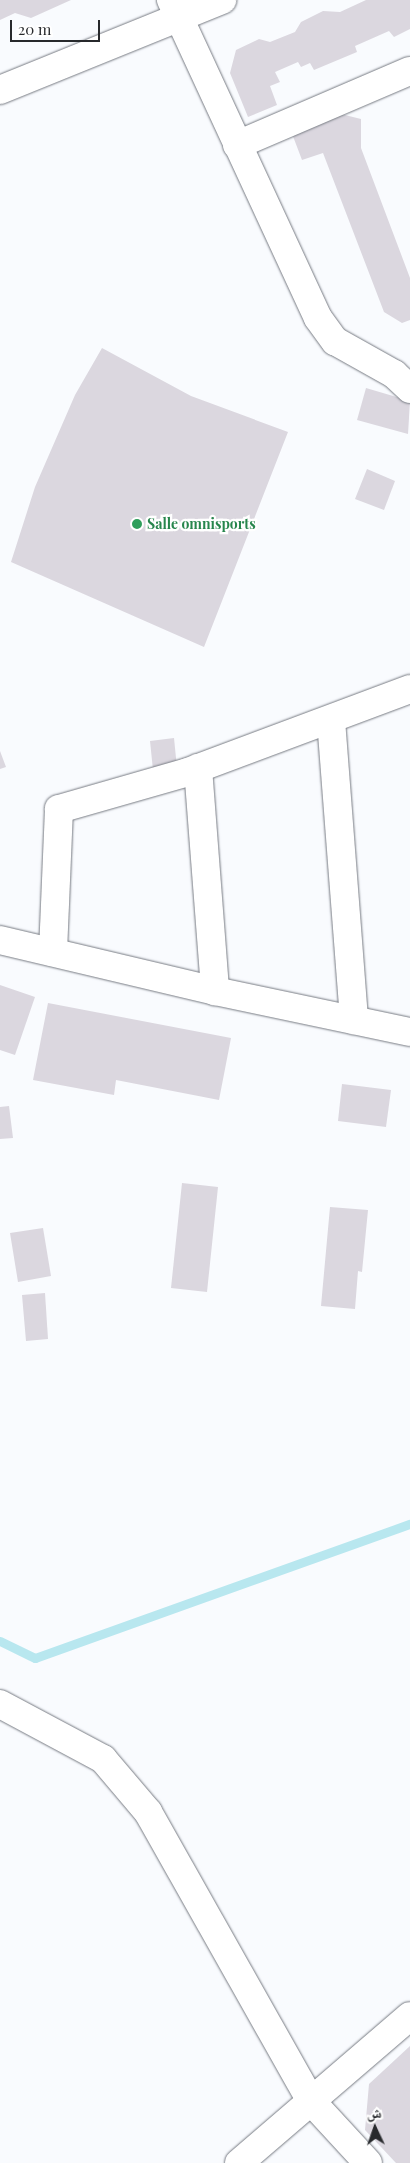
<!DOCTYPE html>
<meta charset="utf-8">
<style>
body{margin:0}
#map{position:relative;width:410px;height:2163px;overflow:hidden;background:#f9fbfe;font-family:"Playfair Display","Noto Naskh Arabic",serif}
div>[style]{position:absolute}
.stream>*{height:9px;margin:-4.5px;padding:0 4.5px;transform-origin:4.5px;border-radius:4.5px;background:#b8e7ef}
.building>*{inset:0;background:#dbd7df}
.roads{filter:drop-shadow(0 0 1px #777b83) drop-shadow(0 0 1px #777b83)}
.minor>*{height:28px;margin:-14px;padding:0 14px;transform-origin:14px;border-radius:14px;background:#fff}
.major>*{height:28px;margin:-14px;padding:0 14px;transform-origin:14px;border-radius:14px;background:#fff}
.dots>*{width:14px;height:14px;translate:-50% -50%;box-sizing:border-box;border:2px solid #fff;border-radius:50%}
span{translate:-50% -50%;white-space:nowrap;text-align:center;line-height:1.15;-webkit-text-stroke:4.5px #fff;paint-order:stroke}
.leisure-label{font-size:14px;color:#27864d;font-weight:700}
.left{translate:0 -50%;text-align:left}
.north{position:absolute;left:350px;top:2103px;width:50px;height:50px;-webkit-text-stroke:4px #fff;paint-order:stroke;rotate:357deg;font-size:14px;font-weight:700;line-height:20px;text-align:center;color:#27292c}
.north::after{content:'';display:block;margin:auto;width:18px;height:22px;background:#27292c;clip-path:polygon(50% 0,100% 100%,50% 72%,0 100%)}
.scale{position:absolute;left:10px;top:20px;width:90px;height:22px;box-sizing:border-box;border:2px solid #27292c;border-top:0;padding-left:6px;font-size:15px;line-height:18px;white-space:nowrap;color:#27292c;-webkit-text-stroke:4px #fff;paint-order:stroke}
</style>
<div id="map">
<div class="stream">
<div style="left:0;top:1641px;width:39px;rotate:26deg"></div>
<div style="left:35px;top:1658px;width:398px;rotate:-19.7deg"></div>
</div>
<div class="building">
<div style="clip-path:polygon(0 0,71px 0,31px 18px,15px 13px,0 20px)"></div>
<div style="clip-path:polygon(366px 0,410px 0,410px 29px,394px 37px,389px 31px,355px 46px,357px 52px,314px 70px,310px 63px,301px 67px,298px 62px,275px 72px,280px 82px,270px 86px,277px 105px,248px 117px,230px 73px,236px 50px,259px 39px,270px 42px,295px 32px,301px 22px,323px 11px,340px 12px)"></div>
<div style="clip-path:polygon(337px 113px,361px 119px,361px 148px,410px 278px,410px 320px,402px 323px,384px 312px,323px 153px,302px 160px,291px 131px)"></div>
<div style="clip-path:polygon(102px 348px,191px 396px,288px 432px,204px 647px,11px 562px,35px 487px,75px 395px)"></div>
<div style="clip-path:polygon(366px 388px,410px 401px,408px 434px,357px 420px)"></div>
<div style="clip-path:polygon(367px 469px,395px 481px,384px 510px,355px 499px)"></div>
<div style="clip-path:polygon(174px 738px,177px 768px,153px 770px,150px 741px)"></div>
<div style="clip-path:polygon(0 751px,6px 767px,0 769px)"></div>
<div style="clip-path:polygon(0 985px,35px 997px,15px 1055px,0 1050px)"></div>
<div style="clip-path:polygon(48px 1003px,231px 1038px,219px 1100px,116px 1080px,114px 1095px,33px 1080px)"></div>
<div style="clip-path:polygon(342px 1084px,391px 1090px,386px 1127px,338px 1121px)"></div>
<div style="clip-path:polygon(9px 1106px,13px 1138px,0 1139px,0 1107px)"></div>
<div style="clip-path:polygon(182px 1183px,218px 1187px,207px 1292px,171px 1288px)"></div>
<div style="clip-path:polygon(330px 1207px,368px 1210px,362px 1272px,358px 1271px,355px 1309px,321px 1306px)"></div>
<div style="clip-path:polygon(43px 1228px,51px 1276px,18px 1282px,10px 1233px)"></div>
<div style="clip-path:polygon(45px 1293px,48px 1339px,26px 1341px,22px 1295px)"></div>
<div style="clip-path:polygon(410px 2046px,410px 2163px,396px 2163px,365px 2130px,369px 2084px)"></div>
</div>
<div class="roads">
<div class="minor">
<div style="left:171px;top:0;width:350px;rotate:65.2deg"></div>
<div style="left:318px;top:318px;width:29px;rotate:54deg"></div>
<div style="left:335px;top:341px;width:68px;rotate:29.2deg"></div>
<div style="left:394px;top:374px;width:22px;rotate:43deg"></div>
<div style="left:237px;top:145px;width:188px;rotate:-23.2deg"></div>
<div style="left:331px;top:720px;width:301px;rotate:85.6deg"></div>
<div style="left:198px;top:768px;width:224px;rotate:85.6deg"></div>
<div style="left:0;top:940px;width:221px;rotate:13.3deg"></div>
<div style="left:215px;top:991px;width:199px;rotate:11.9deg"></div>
<div style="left:53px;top:952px;width:143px;rotate:-87.6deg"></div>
<div style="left:59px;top:809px;width:134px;rotate:-16deg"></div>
<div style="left:188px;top:772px;width:237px;rotate:-20.5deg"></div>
<div style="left:0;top:1704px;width:117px;rotate:28.1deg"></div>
<div style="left:103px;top:1759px;width:70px;rotate:49.7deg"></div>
<div style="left:148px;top:1812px;width:332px;rotate:60.6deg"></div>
<div style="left:311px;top:2101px;width:84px;rotate:47.4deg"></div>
<div style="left:239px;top:2163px;width:225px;rotate:-40.7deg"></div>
</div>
<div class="major">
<div style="left:0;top:90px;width:240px;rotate:-22.1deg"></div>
</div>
</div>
<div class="dots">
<div style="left:137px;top:524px;background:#2e9e5b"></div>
</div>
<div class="leisure-label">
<span class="left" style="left:147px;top:524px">Salle omnisports</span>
</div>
<div class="north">ش</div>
<div class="scale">20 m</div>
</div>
